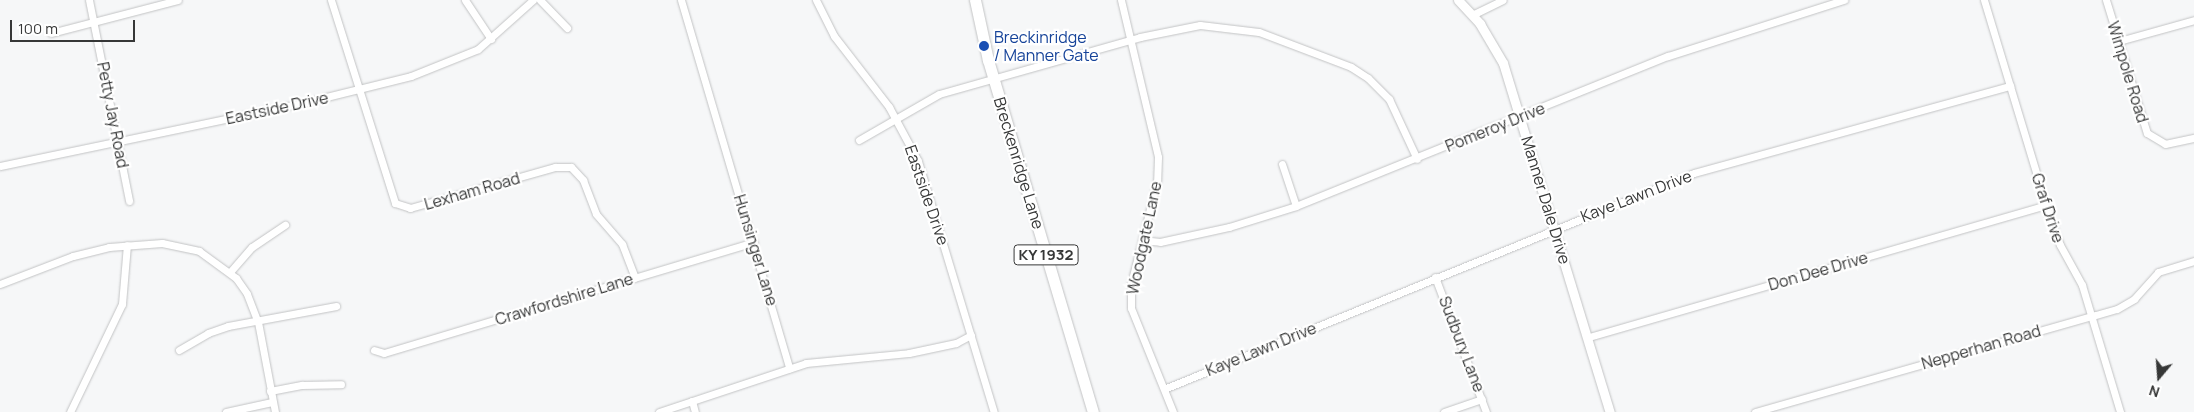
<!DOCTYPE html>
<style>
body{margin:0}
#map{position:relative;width:2194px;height:412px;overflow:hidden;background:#f6f7f8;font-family:Manrope,sans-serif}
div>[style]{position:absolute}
.roads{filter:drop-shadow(0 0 1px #c2c3c4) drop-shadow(0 0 1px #c2c3c4)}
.minor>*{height:7px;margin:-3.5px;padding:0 3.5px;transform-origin:3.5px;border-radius:3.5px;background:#fff}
.tertiary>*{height:9px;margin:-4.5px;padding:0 4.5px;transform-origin:4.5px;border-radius:4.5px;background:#fff}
.primary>*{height:11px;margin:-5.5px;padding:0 5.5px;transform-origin:5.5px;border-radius:5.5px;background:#fff}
.dots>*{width:14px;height:14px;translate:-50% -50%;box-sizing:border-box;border:2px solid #fff;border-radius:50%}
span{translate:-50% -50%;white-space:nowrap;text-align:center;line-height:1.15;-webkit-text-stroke:4.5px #fff;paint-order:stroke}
.shield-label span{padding:1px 4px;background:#fff;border:1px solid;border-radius:4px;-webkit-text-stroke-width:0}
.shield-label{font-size:15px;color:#363737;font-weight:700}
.transit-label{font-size:16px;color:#164399}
.left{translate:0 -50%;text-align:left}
.street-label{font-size:16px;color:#363737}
.north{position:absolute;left:2134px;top:352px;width:50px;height:50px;-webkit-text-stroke:4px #fff;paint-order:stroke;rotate:198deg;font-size:14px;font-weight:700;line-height:20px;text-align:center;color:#363737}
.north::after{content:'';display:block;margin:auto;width:18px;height:22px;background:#363737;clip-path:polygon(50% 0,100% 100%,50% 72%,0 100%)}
.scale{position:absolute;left:10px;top:20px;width:125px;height:22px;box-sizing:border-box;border:2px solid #363737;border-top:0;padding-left:6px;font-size:15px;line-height:18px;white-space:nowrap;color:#363737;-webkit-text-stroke:4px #fff;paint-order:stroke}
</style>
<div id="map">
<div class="roads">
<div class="minor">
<div style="left:89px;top:0;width:205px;rotate:78.7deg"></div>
<div style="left:331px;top:0;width:213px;rotate:72.5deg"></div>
<div style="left:395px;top:203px;width:16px;rotate:18deg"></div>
<div style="left:410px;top:208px;width:151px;rotate:-15.8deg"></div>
<div style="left:555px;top:167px;width:16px"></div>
<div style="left:571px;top:167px;width:18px;rotate:47deg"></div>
<div style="left:583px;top:180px;width:36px;rotate:69deg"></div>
<div style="left:596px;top:214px;width:40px;rotate:49deg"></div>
<div style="left:622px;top:244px;width:36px;rotate:69deg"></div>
<div style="left:465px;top:0;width:47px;rotate:56.3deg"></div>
<div style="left:540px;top:0;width:39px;rotate:46deg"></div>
<div style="left:681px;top:0;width:384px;rotate:73.6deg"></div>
<div style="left:816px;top:0;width:40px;rotate:63.4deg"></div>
<div style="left:834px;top:36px;width:90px;rotate:52.2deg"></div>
<div style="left:889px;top:107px;width:61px;rotate:61.8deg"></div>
<div style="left:918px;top:161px;width:262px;rotate:73.2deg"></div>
<div style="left:1121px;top:0;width:161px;rotate:76.7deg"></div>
<div style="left:1158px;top:157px;width:24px;rotate:92deg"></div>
<div style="left:1157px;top:181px;width:106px;rotate:104.2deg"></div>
<div style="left:1131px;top:284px;width:24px;rotate:90deg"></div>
<div style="left:1131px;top:308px;width:112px;rotate:68deg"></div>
<div style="left:1984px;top:0;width:221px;rotate:73.2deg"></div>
<div style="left:2048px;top:212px;width:35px;rotate:70deg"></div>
<div style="left:2060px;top:245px;width:46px;rotate:61.2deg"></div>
<div style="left:2082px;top:285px;width:133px;rotate:73.3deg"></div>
<div style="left:2106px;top:0;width:139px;rotate:72.9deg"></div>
<div style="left:2147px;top:133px;width:21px;rotate:31deg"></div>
<div style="left:2165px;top:144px;width:30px;rotate:-12deg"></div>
<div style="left:1472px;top:15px;width:34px;rotate:-26deg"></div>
<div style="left:51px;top:33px;width:131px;rotate:-14.6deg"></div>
<div style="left:2119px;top:41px;width:78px;rotate:-15.6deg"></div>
<div style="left:859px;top:140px;width:92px;rotate:-29.9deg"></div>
<div style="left:939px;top:94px;width:209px;rotate:-15.8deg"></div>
<div style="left:1140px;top:37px;width:61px;rotate:-11.3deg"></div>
<div style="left:1200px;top:25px;width:59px;rotate:6.8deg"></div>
<div style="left:1259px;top:32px;width:98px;rotate:20.8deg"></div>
<div style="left:1351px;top:67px;width:20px;rotate:33deg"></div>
<div style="left:1368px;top:78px;width:30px;rotate:45deg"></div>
<div style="left:1389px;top:99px;width:66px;rotate:65deg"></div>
<div style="left:1282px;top:164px;width:44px;rotate:71.6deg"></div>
<div style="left:0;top:166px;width:309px;rotate:-11.8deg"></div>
<div style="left:302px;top:103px;width:112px;rotate:-13.9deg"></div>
<div style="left:411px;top:76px;width:72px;rotate:-21.9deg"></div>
<div style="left:478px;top:49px;width:74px;rotate:-41.7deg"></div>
<div style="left:1142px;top:240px;width:18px;rotate:6deg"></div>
<div style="left:1160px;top:242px;width:71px;rotate:-12.3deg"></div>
<div style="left:1229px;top:227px;width:70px;rotate:-17.4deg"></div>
<div style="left:1296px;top:206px;width:401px;rotate:-22deg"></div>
<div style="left:1668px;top:56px;width:185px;rotate:-17.7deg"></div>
<div style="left:230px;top:272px;width:33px;rotate:-49deg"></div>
<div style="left:252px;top:247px;width:40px;rotate:-34deg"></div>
<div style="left:1435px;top:277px;width:144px;rotate:69.3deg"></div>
<div style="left:0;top:284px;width:78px;rotate:-21deg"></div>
<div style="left:73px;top:256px;width:37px;rotate:-14deg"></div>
<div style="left:109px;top:247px;width:53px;rotate:-4.3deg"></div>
<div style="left:162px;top:243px;width:38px;rotate:12deg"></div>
<div style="left:199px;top:251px;width:46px;rotate:36.1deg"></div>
<div style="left:236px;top:278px;width:19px;rotate:55deg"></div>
<div style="left:247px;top:294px;width:30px;rotate:69deg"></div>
<div style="left:258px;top:322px;width:92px;rotate:79.3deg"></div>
<div style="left:1589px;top:337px;width:476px;rotate:-16.1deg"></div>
<div style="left:179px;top:350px;width:34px;rotate:-30deg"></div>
<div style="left:208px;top:333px;width:21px;rotate:-19deg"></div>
<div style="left:228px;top:326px;width:110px;rotate:-10.5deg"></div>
<div style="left:374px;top:350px;width:10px;rotate:17deg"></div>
<div style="left:384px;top:353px;width:386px;rotate:-16.7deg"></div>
<div style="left:1164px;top:389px;width:572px;rotate:-22.17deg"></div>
<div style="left:1694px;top:173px;width:328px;rotate:-15.4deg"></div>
<div style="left:270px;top:391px;width:33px;rotate:-11deg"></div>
<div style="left:302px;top:385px;width:39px;rotate:-1deg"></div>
<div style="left:692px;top:401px;width:11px;rotate:75deg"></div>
<div style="left:70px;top:412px;width:120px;rotate:-64.3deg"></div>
<div style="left:122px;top:304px;width:59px;rotate:-85.2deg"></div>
<div style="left:226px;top:412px;width:47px;rotate:-12.3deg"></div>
<div style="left:659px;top:412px;width:155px;rotate:-18.4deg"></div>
<div style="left:806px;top:363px;width:103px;rotate:-5.5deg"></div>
<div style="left:909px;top:353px;width:48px;rotate:-12deg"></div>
<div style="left:956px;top:343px;width:17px;rotate:-28deg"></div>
<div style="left:1444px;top:412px;width:40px;rotate:-18.9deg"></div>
<div style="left:1755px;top:412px;width:376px;rotate:-15.9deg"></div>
<div style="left:2117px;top:309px;width:20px;rotate:-30deg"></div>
<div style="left:2134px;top:299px;width:36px;rotate:-48deg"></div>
<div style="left:2158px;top:272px;width:38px;rotate:-17deg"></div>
</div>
<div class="tertiary">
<div style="left:1458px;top:0;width:33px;rotate:47deg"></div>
<div style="left:1480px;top:24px;width:45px;rotate:59.5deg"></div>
<div style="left:1503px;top:63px;width:365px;rotate:73deg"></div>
</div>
<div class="primary">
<div style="left:975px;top:0;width:61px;rotate:77.8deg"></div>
<div style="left:988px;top:60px;width:367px;rotate:73.4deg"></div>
</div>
</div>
<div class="dots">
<div style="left:984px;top:46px;background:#1a4fb4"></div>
</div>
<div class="shield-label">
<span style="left:1046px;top:255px">KY 1932</span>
</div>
<div class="transit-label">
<span class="left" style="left:994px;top:46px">Breckinridge<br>/ Manner Gate</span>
</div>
<div class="street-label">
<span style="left:2128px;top:72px;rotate:73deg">Wimpole Road</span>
<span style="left:277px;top:108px;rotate:-12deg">Eastside Drive</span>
<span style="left:113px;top:115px;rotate:79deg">Petty Jay Road</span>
<span style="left:1495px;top:127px;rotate:-22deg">Pomeroy Drive</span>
<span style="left:1019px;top:163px;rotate:73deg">Breckenridge Lane</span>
<span style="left:472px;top:191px;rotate:-16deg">Lexham Road</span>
<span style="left:927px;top:195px;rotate:71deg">Eastside Drive</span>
<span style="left:1636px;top:196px;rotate:-21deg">Kaye Lawn Drive</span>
<span style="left:1546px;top:200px;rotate:73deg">Manner Dale Drive</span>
<span style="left:2048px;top:208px;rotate:72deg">Graf Drive</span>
<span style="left:1144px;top:238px;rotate:-78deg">Woodgate Lane</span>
<span style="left:756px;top:250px;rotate:73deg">Hunsinger Lane</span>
<span style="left:1818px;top:271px;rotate:-16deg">Don Dee Drive</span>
<span style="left:564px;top:299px;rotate:-17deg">Crawfordshire Lane</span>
<span style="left:1462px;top:344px;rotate:69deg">Sudbury Lane</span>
<span style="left:1981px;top:347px;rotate:-16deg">Nepperhan Road</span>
<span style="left:1261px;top:349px;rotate:-22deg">Kaye Lawn Drive</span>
</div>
<div class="north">N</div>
<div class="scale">100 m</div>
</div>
